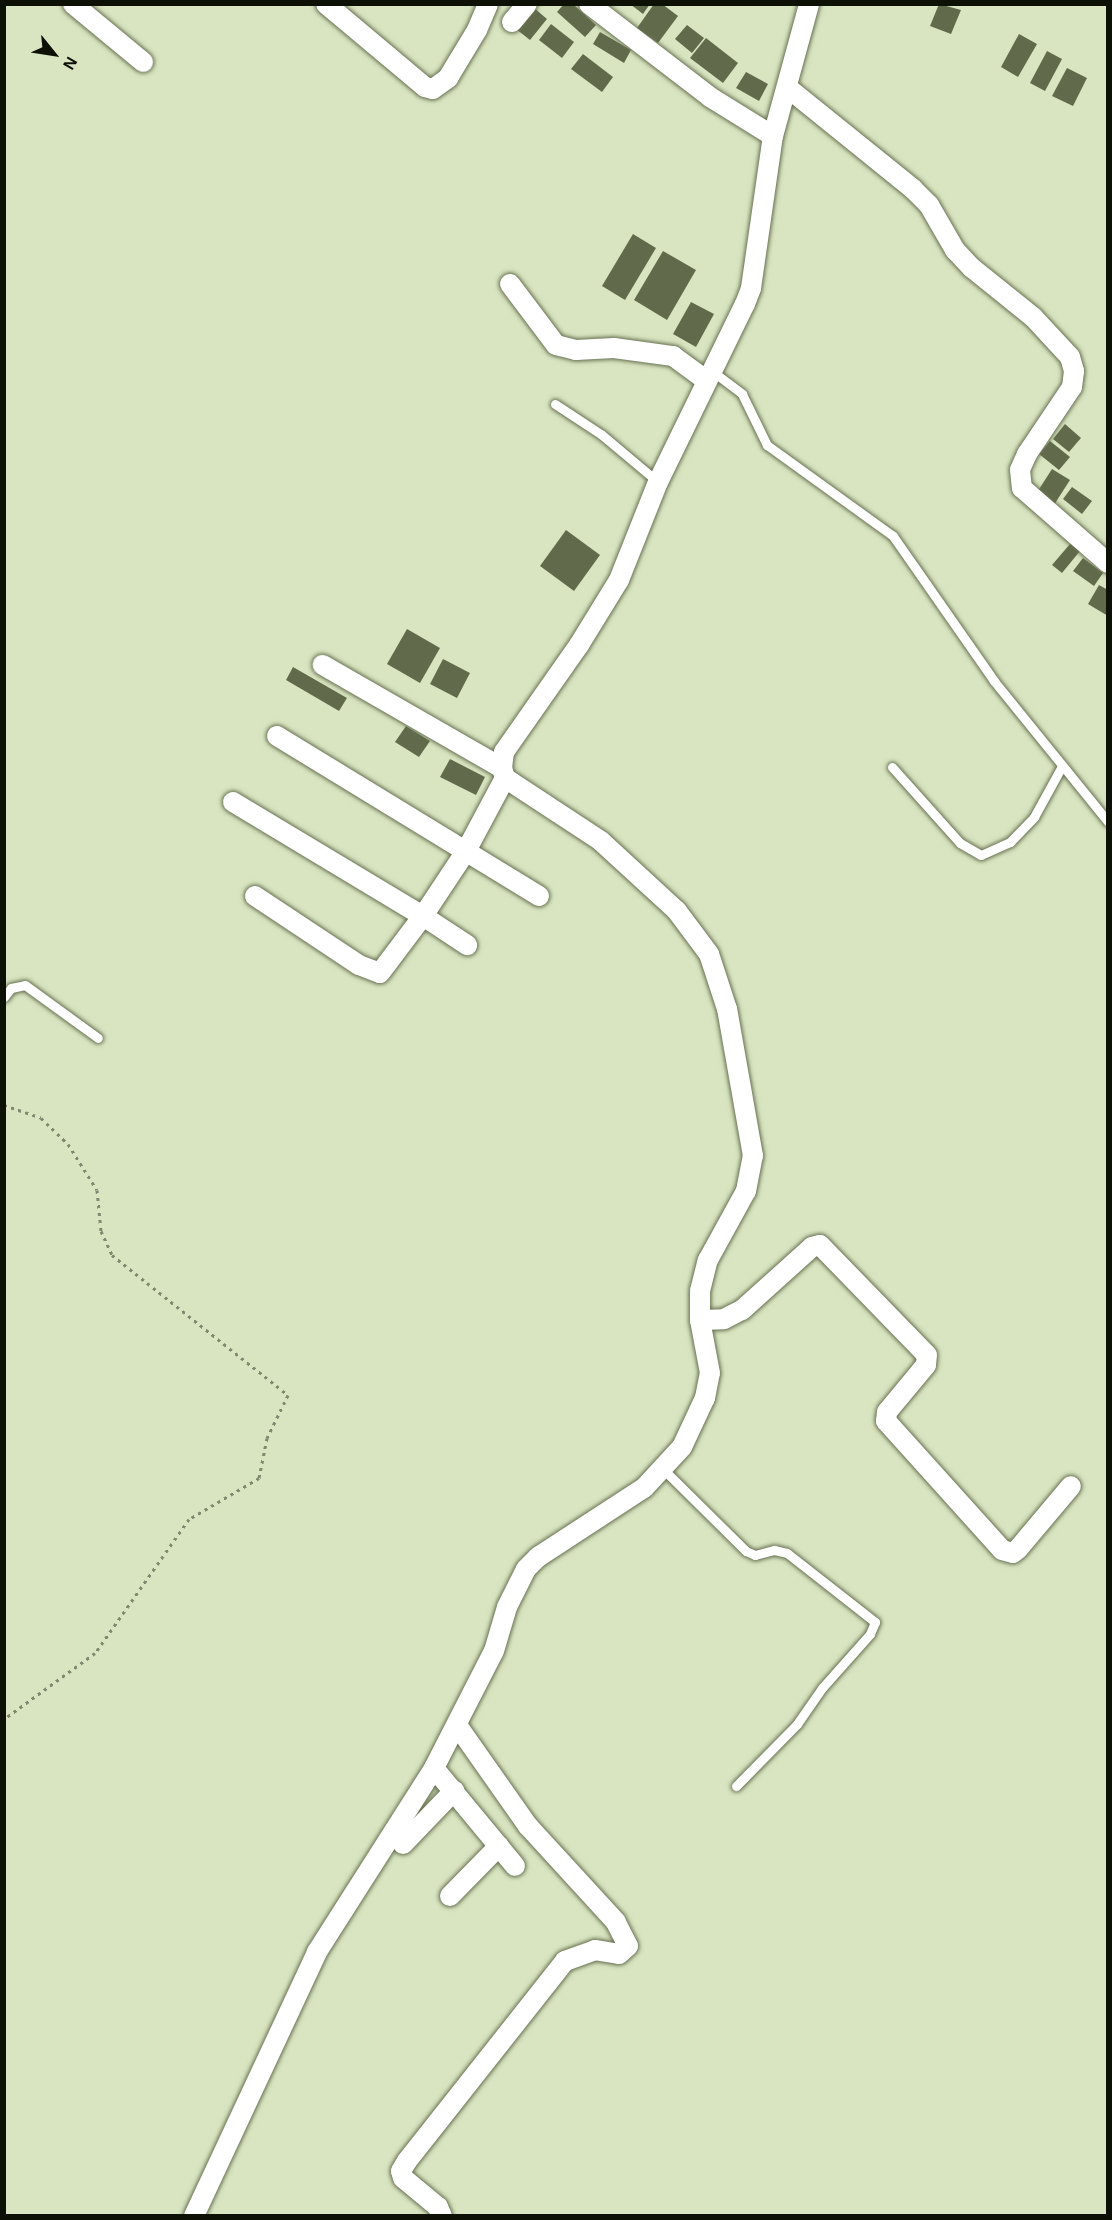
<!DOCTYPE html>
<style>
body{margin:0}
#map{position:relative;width:1112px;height:2220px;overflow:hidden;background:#d9e5c1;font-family:Helvetica,sans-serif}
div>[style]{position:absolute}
.building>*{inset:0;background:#616b4c}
.path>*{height:3px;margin-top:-1.5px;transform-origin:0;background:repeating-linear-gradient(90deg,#80886f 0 3px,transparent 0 7.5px)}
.roads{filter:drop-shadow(0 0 2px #677151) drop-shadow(0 0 2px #677151)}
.service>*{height:9px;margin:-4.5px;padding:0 4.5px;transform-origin:4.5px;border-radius:4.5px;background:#fff}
.minor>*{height:20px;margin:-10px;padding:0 10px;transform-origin:10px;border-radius:10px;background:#fff}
span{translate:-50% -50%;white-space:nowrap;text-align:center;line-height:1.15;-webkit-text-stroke:4.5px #d9e5c1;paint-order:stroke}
.frame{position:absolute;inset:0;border:6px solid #0c1005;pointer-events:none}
.north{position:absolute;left:24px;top:24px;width:60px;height:60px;-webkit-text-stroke:4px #d9e5c1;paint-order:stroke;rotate:120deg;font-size:16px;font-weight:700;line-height:24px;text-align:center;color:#0c1005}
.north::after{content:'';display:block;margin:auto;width:21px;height:27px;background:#0c1005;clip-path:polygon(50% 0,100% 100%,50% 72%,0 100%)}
</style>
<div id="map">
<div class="building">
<div style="clip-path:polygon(564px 4px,573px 4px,596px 25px,585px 37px,557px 12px)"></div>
<div style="clip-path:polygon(630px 4px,650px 4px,643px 14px)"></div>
<div style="clip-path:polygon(654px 4px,662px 4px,678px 16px,658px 43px,637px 28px)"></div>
<div style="clip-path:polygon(939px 4px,961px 10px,951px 34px,930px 26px)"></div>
<div style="clip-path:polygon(534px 8px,547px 19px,530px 40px,516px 29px)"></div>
<div style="clip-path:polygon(551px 24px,574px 42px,562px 58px,539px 40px)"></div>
<div style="clip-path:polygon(687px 25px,704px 38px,692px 53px,675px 39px)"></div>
<div style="clip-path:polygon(600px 32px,631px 50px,624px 63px,593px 44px)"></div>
<div style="clip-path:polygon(1019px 34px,1037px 44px,1018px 77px,1001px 67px)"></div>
<div style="clip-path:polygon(706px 38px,738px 63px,723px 83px,690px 58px)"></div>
<div style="clip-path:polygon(1047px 51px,1062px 59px,1045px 91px,1030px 83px)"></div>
<div style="clip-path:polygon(583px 54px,613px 77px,602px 92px,571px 69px)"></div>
<div style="clip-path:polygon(1067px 68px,1087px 78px,1073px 106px,1052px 96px)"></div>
<div style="clip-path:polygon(746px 72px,768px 84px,759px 101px,736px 88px)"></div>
<div style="clip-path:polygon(633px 234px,656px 248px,625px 300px,602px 286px)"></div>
<div style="clip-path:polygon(663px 251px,696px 270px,667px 320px,634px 300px)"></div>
<div style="clip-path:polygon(691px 302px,714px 314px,696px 347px,673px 334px)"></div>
<div style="clip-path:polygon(1065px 424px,1081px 438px,1069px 452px,1053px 439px)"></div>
<div style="clip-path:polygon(1050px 441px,1070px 457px,1059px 470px,1039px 454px)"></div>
<div style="clip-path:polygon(1052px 469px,1070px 480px,1052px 508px,1034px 497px)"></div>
<div style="clip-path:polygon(1072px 487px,1092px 501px,1082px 514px,1063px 499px)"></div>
<div style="clip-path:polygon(566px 530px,600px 555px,574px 591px,540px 566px)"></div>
<div style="clip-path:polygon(1070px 544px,1080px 551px,1062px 573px,1052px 565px)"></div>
<div style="clip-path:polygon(1083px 558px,1103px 573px,1094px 586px,1073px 571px)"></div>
<div style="clip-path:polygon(1099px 585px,1108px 590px,1108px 616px,1088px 604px)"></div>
<div style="clip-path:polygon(407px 629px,440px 648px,420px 683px,387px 664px)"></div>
<div style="clip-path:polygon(443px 659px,470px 673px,457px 698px,430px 684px)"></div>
<div style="clip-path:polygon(293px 667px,347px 698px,339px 711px,286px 680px)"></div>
<div style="clip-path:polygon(406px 726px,430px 741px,419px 757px,395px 742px)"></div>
<div style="clip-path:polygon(450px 759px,485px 777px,476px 795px,440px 777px)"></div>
</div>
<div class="path">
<div style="left:4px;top:1105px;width:39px;rotate:19deg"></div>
<div style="left:41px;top:1118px;width:37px;rotate:44deg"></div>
<div style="left:68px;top:1144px;width:54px;rotate:57.8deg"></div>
<div style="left:97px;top:1190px;width:41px;rotate:84.4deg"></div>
<div style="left:101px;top:1231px;width:26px;rotate:65deg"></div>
<div style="left:112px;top:1255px;width:225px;rotate:38.5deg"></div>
<div style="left:288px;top:1395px;width:48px;rotate:116deg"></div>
<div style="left:267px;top:1438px;width:41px;rotate:101.3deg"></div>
<div style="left:259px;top:1478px;width:81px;rotate:149.6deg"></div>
<div style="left:189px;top:1519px;width:164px;rotate:125deg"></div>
<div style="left:95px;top:1653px;width:112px;rotate:144deg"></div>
</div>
<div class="roads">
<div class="service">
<div style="left:712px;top:371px;width:38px;rotate:37deg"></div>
<div style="left:742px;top:394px;width:57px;rotate:63.9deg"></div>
<div style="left:767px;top:445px;width:155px;rotate:35.8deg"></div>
<div style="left:893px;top:536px;width:177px;rotate:55.1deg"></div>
<div style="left:994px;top:681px;width:181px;rotate:51deg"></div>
<div style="left:555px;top:404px;width:56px;rotate:33.4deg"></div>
<div style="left:602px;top:435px;width:73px;rotate:40deg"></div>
<div style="left:892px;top:767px;width:102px;rotate:48.2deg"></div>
<div style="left:960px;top:843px;width:24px;rotate:30deg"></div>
<div style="left:981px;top:855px;width:32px;rotate:-24deg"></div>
<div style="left:1010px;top:842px;width:35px;rotate:-46deg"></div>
<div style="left:1034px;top:817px;width:58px;rotate:-61.2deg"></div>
<div style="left:4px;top:997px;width:11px;rotate:-52deg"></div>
<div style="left:11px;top:988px;width:14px;rotate:-12deg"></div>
<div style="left:25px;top:985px;width:90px;rotate:36deg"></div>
<div style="left:663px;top:1469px;width:117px;rotate:44.7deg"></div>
<div style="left:746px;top:1551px;width:10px;rotate:24deg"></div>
<div style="left:755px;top:1555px;width:20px;rotate:-15deg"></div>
<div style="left:774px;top:1550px;width:13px;rotate:13deg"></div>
<div style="left:787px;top:1553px;width:112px;rotate:38.1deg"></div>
<div style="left:875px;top:1622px;width:13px;rotate:113deg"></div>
<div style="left:870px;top:1634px;width:72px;rotate:131.6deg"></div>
<div style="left:822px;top:1688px;width:44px;rotate:124.8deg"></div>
<div style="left:797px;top:1724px;width:87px;rotate:134.5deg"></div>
</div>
<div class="minor">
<div style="left:73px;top:4px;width:91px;rotate:39.6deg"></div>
<div style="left:326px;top:4px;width:129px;rotate:40deg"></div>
<div style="left:425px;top:87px;width:8px;rotate:14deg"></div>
<div style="left:433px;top:89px;width:19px;rotate:-36deg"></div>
<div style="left:448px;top:78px;width:56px;rotate:-58.9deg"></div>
<div style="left:477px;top:30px;width:28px;rotate:-67deg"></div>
<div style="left:589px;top:4px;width:153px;rotate:37.5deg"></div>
<div style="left:710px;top:97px;width:74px;rotate:31.8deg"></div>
<div style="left:512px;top:22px;width:23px;rotate:-50deg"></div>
<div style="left:788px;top:88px;width:161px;rotate:38.9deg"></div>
<div style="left:913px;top:189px;width:23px;rotate:45deg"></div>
<div style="left:929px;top:205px;width:52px;rotate:60deg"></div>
<div style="left:955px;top:250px;width:25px;rotate:47deg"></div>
<div style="left:972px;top:268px;width:78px;rotate:38.8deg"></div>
<div style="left:1033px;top:317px;width:54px;rotate:47.2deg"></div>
<div style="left:1070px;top:357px;width:15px;rotate:74deg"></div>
<div style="left:1074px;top:371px;width:16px;rotate:97deg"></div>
<div style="left:1072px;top:387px;width:81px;rotate:123.9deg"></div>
<div style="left:1027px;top:454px;width:17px;rotate:114deg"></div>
<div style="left:1020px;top:470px;width:18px;rotate:84deg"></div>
<div style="left:1022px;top:488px;width:114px;rotate:41.1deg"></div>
<div style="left:510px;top:284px;width:76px;rotate:53deg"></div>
<div style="left:556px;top:345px;width:21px;rotate:14deg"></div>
<div style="left:576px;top:350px;width:38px;rotate:-3deg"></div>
<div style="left:614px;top:348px;width:60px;rotate:7.7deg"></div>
<div style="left:673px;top:356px;width:42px;rotate:36.3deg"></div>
<div style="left:277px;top:736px;width:307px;rotate:31.4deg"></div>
<div style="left:502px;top:768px;width:16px;rotate:-83deg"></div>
<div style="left:504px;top:752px;width:131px;rotate:-55deg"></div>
<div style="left:579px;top:645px;width:76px;rotate:-58.4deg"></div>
<div style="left:619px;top:580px;width:105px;rotate:-68.3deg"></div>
<div style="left:658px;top:482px;width:198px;rotate:-64deg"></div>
<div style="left:745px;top:304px;width:17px;rotate:-69deg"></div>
<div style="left:751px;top:288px;width:154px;rotate:-81.8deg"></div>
<div style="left:773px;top:136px;width:137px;rotate:-74.7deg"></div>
<div style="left:233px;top:802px;width:222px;rotate:31deg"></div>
<div style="left:423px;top:916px;width:78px;rotate:-56.5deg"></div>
<div style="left:466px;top:851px;width:83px;rotate:-61.9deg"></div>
<div style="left:505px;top:778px;width:10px;rotate:-107deg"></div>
<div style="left:502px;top:768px;width:207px;rotate:-150.1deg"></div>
<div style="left:255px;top:896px;width:125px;rotate:33.6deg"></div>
<div style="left:359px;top:965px;width:22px;rotate:21deg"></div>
<div style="left:380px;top:973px;width:71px;rotate:-53deg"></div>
<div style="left:423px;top:916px;width:53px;rotate:33.4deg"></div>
<div style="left:700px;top:1320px;width:24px;rotate:-2deg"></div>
<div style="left:724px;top:1319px;width:20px;rotate:-27deg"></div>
<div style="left:742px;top:1310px;width:94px;rotate:-42deg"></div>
<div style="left:812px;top:1247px;width:8px;rotate:-14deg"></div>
<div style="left:820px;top:1245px;width:153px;rotate:45.8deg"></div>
<div style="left:927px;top:1355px;width:10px;rotate:96deg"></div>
<div style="left:926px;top:1365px;width:61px;rotate:129.7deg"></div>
<div style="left:887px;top:1412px;width:9px;rotate:96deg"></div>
<div style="left:886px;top:1421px;width:173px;rotate:48deg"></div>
<div style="left:1002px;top:1550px;width:11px;rotate:15deg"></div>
<div style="left:1013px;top:1553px;width:6px;rotate:-39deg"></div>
<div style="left:1018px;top:1549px;width:82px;rotate:-49.9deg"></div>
<div style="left:434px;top:1768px;width:127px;rotate:50.4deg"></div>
<div style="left:403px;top:1844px;width:74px;rotate:-46.1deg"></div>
<div style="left:450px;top:1896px;width:70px;rotate:-45.6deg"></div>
<div style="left:194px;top:2216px;width:291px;rotate:-65deg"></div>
<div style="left:317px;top:1952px;width:218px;rotate:-57.5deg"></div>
<div style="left:434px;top:1768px;width:131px;rotate:-62.9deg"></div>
<div style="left:494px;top:1651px;width:46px;rotate:-73.5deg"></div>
<div style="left:507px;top:1607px;width:42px;rotate:-63.4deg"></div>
<div style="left:526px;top:1569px;width:17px;rotate:-45deg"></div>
<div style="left:538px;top:1557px;width:126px;rotate:-33.1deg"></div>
<div style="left:644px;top:1488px;width:56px;rotate:-47.2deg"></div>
<div style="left:682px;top:1447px;width:54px;rotate:-64.9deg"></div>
<div style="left:705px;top:1398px;width:25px;rotate:-79deg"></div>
<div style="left:710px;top:1373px;width:54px;rotate:-100.7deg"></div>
<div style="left:700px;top:1320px;width:29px;rotate:-90deg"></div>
<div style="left:700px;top:1291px;width:32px;rotate:-76deg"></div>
<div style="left:708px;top:1260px;width:79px;rotate:-61.2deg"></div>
<div style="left:746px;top:1191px;width:36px;rotate:-79deg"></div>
<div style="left:753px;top:1156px;width:149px;rotate:-100deg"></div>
<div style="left:727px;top:1009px;width:58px;rotate:-108.1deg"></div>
<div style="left:709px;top:954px;width:54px;rotate:-126.7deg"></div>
<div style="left:677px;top:911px;width:103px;rotate:-137.4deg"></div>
<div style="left:601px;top:841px;width:115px;rotate:-146.7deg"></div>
<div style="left:442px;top:2216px;width:10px;rotate:-114deg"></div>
<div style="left:438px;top:2207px;width:45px;rotate:-140.4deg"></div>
<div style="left:403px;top:2178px;width:7px;rotate:-106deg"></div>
<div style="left:401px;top:2171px;width:12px;rotate:-59deg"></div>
<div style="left:407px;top:2161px;width:255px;rotate:-51.7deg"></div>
<div style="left:565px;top:1961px;width:32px;rotate:-20deg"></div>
<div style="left:595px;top:1950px;width:24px;rotate:9deg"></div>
<div style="left:619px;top:1954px;width:12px;rotate:-42deg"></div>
<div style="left:628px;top:1946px;width:27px;rotate:-117deg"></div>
<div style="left:616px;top:1922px;width:130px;rotate:-132.5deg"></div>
<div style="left:528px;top:1826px;width:123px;rotate:-125.1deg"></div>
</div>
</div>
<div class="frame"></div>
<div class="north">N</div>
</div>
